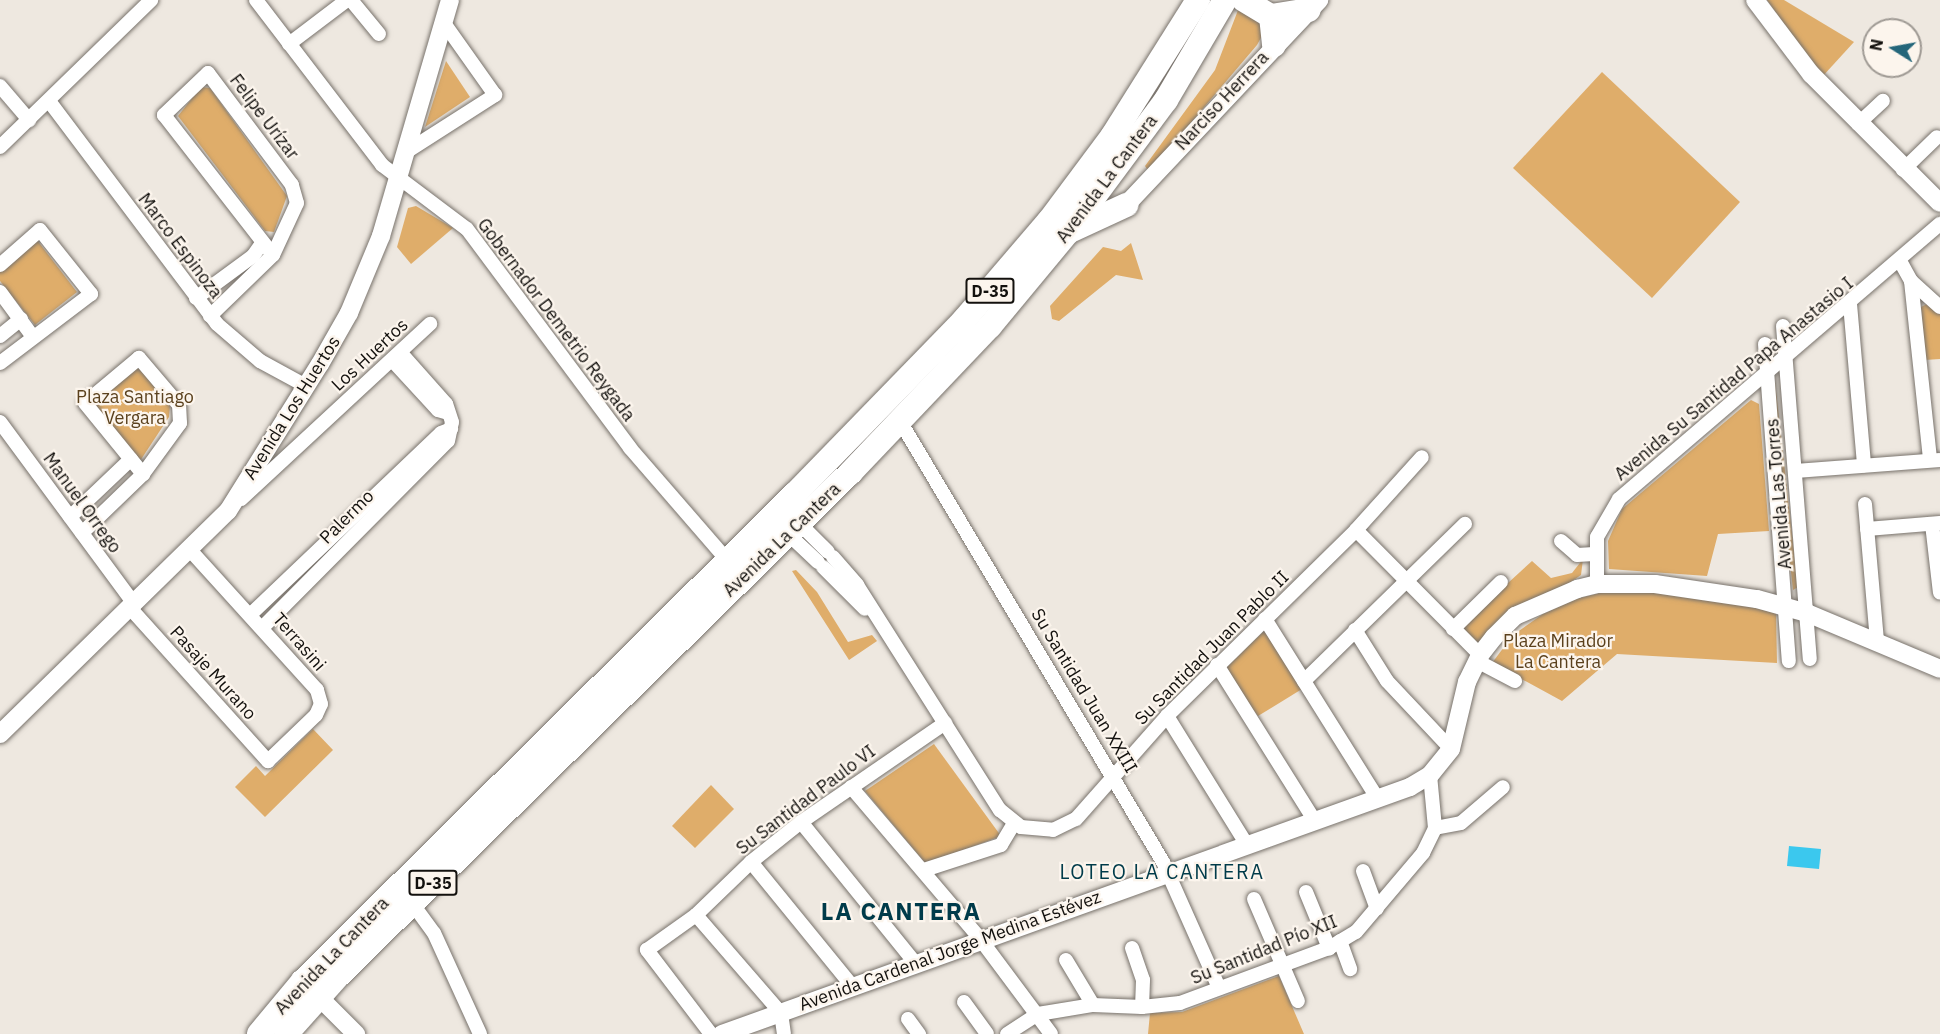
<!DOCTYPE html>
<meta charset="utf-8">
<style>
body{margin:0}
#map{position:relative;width:1940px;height:1034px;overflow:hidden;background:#eee8e0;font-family:"IBM Plex Sans",sans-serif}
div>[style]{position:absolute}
.green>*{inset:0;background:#dfad6a}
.water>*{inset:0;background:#3bc8ee}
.roads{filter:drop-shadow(0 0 2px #78726b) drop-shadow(0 0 2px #78726b)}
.street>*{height:14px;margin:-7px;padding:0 7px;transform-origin:7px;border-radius:7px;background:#fff}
.secondary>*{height:18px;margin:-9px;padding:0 9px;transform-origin:9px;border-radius:9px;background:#fff}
.highway>*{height:24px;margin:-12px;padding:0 12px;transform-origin:12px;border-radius:12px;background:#fff}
span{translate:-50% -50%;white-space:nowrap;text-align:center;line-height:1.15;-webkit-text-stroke:4.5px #fcf5ed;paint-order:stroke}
.shield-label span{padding:2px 4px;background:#fcf5ed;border:2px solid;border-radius:4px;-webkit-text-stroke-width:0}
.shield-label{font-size:16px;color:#13110e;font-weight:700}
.street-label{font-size:18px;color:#13110e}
.park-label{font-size:18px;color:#5b411d}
.neighbourhood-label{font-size:20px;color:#003b4a;letter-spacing:1.5px}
.district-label{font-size:24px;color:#003b4a;font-weight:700;letter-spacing:1.5px}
.north{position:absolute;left:1862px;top:18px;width:60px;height:60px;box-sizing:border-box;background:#fcf5ed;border:2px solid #9f9a94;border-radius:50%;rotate:281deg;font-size:16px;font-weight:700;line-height:24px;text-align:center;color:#13110e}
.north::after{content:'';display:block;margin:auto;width:21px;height:27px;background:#24667a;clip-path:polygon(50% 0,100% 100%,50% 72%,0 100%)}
</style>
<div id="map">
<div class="green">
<div style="clip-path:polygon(1767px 0,1784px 0,1854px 42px,1822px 77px)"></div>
<div style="clip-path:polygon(1240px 5px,1269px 23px,1257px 45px,1149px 172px,1145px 166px,1215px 70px)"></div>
<div style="clip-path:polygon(446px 61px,470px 97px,425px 127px)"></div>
<div style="clip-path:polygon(1602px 72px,1740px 202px,1652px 298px,1513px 168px)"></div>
<div style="clip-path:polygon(201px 87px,210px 88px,287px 196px,274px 232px,265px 231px,178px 116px)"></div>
<div style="clip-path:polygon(416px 206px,453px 228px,411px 264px,397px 247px,408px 208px)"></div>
<div style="clip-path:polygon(37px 240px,77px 292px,35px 325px,0 281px,0 270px)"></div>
<div style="clip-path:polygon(1131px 243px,1143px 280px,1116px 275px,1059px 321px,1052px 319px,1050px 306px,1103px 247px,1121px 251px)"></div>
<div style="clip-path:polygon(1929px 303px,1940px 313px,1940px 359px,1925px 360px,1921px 307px)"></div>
<div style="clip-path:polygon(137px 366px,170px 406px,169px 417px,140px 461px,95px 405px)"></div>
<div style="clip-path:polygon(1775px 382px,1798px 587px,1793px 590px,1771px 389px)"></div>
<div style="clip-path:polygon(1751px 400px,1759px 404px,1769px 531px,1718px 534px,1707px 576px,1609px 569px,1608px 541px,1622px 509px)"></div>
<div style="clip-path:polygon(1583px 559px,1581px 575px,1476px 646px,1460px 627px,1532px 561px,1551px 578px,1572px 573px)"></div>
<div style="clip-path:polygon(796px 570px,817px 592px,848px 642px,872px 635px,877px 641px,849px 660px,792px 571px)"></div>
<div style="clip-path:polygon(1612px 590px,1687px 592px,1776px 613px,1777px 663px,1617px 654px,1562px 701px,1492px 663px,1513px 635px,1543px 614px,1576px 599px)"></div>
<div style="clip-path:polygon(1265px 630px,1302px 689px,1258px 716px,1224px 670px)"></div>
<div style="clip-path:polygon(313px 729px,333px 750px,265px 817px,235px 787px,256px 766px,265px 776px)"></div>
<div style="clip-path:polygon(934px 744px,1001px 836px,926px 864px,865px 791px)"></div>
<div style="clip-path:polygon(711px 785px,734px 809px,695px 848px,672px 826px)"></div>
<div style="clip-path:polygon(1279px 976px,1304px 1034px,1148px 1034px,1150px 1013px,1182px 1012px)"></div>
</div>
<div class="water">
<div style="clip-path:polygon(1789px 846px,1821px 849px,1819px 869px,1787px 866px)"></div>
</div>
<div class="roads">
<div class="street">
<div style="left:256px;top:0;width:208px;rotate:52.6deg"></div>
<div style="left:382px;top:165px;width:106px;rotate:37deg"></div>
<div style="left:467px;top:229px;width:273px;rotate:53.3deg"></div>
<div style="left:630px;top:448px;width:150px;rotate:49.1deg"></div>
<div style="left:351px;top:0;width:44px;rotate:50.5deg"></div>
<div style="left:289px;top:44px;width:73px;rotate:-37.2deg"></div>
<div style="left:0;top:86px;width:45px;rotate:49.5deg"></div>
<div style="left:49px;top:101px;width:279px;rotate:53deg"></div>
<div style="left:217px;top:324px;width:57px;rotate:40.7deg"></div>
<div style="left:260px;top:361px;width:52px;rotate:28.5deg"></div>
<div style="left:1858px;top:124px;width:34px;rotate:-43deg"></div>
<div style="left:0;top:147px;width:211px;rotate:-44.2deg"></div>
<div style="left:406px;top:152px;width:106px;rotate:-32.6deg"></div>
<div style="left:495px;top:95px;width:88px;rotate:-125.3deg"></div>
<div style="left:1903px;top:170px;width:47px;rotate:-44.1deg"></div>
<div style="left:1900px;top:261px;width:23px;rotate:61deg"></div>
<div style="left:1911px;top:281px;width:39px;rotate:42deg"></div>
<div style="left:0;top:265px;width:53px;rotate:-41.2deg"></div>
<div style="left:40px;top:230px;width:82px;rotate:51.4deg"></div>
<div style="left:91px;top:294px;width:114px;rotate:142.8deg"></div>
<div style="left:1911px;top:281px;width:180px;rotate:83.9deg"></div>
<div style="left:0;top:292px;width:56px;rotate:53.7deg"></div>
<div style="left:196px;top:298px;width:71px;rotate:-36.4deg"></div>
<div style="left:253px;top:256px;width:16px;rotate:-55deg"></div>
<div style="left:1850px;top:304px;width:162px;rotate:85deg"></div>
<div style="left:210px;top:316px;width:88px;rotate:-44.1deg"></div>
<div style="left:273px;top:255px;width:57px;rotate:-65.2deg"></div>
<div style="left:297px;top:203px;width:19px;rotate:-106deg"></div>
<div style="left:292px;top:185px;width:140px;rotate:-126.9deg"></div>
<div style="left:208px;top:73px;width:61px;rotate:136.3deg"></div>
<div style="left:164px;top:115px;width:177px;rotate:52.1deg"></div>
<div style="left:1783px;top:326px;width:334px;rotate:85.4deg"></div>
<div style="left:0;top:336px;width:27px;rotate:-39deg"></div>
<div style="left:1765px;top:344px;width:318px;rotate:85.7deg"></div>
<div style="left:392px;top:360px;width:68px;rotate:47.4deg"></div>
<div style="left:438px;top:410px;width:10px;rotate:17deg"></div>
<div style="left:900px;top:421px;width:513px;rotate:59.19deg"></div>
<div style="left:1163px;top:862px;width:138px;rotate:66deg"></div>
<div style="left:0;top:422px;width:227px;rotate:53.6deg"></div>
<div style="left:1796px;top:471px;width:144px;rotate:-4.4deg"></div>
<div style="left:241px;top:499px;width:258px;rotate:-42.8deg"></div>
<div style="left:1865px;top:504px;width:139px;rotate:85deg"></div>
<div style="left:70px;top:517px;width:84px;rotate:-43.6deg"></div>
<div style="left:796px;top:520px;width:45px;rotate:45deg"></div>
<div style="left:1932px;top:524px;width:69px;rotate:83.4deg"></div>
<div style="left:1867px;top:529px;width:73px;rotate:-4.7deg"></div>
<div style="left:1356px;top:530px;width:176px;rotate:45.2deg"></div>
<div style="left:785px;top:531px;width:45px;rotate:43.2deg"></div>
<div style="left:82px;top:533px;width:85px;rotate:-44deg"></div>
<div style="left:143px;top:474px;width:63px;rotate:-54deg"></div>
<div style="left:180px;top:423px;width:18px;rotate:-93deg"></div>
<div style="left:179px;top:405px;width:62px;rotate:-130.4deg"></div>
<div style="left:139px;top:358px;width:70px;rotate:140.2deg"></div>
<div style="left:85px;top:403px;width:92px;rotate:50.8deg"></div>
<div style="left:1561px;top:541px;width:21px;rotate:41deg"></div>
<div style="left:1577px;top:555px;width:17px;rotate:-3deg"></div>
<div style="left:833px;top:557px;width:37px;rotate:49deg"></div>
<div style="left:857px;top:585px;width:267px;rotate:57.6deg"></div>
<div style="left:1000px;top:810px;width:27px;rotate:39deg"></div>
<div style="left:1021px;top:827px;width:32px;rotate:5deg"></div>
<div style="left:1053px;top:830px;width:25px;rotate:-26deg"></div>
<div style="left:1076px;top:819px;width:137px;rotate:-48.5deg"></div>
<div style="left:1167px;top:716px;width:265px;rotate:-44.5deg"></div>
<div style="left:1356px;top:530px;width:98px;rotate:-47.9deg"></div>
<div style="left:823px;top:567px;width:59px;rotate:45deg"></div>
<div style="left:1597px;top:584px;width:47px;rotate:-90deg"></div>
<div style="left:1597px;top:537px;width:44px;rotate:-59.9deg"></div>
<div style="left:1619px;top:499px;width:423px;rotate:-40.6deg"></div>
<div style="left:131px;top:609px;width:205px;rotate:48deg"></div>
<div style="left:268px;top:761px;width:66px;rotate:-43.8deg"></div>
<div style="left:316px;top:715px;width:12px;rotate:-66deg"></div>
<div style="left:321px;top:704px;width:15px;rotate:-106deg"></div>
<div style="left:317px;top:690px;width:189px;rotate:-132.2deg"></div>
<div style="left:251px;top:614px;width:262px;rotate:-43.6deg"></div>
<div style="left:441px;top:433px;width:11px;rotate:-22deg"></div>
<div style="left:1265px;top:619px;width:213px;rotate:57.9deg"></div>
<div style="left:263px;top:627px;width:262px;rotate:-45.2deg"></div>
<div style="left:448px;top:441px;width:19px;rotate:-78deg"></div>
<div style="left:452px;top:422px;width:19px;rotate:-108deg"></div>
<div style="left:446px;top:404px;width:69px;rotate:-131.5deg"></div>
<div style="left:1453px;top:629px;width:67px;rotate:-44.4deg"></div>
<div style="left:1355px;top:630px;width:60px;rotate:57.9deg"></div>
<div style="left:1387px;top:681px;width:93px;rotate:46.7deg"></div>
<div style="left:1477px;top:661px;width:43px;rotate:27.8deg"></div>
<div style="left:1217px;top:665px;width:184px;rotate:57.9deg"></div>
<div style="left:1304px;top:681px;width:225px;rotate:-44.3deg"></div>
<div style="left:1167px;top:716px;width:152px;rotate:58.2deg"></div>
<div style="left:851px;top:787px;width:201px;rotate:49.6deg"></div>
<div style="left:981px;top:940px;width:117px;rotate:53.3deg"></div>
<div style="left:801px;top:822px;width:183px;rotate:51deg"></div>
<div style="left:1435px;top:828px;width:26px;rotate:-11deg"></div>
<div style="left:1461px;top:823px;width:55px;rotate:-40.6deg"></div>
<div style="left:751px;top:862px;width:161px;rotate:50.8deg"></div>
<div style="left:924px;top:870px;width:81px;rotate:-18deg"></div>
<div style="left:1001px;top:845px;width:26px;rotate:-59deg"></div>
<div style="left:1363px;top:871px;width:40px;rotate:69.8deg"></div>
<div style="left:1306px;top:892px;width:61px;rotate:67.7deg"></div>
<div style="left:1254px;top:899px;width:111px;rotate:66.7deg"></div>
<div style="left:412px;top:903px;width:37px;rotate:54deg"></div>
<div style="left:434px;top:933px;width:111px;rotate:65.5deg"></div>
<div style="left:696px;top:915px;width:130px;rotate:49.1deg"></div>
<div style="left:781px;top:1013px;width:21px;rotate:82deg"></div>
<div style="left:1340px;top:941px;width:30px;rotate:70deg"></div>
<div style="left:1132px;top:948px;width:34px;rotate:71deg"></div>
<div style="left:1143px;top:980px;width:27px;rotate:92deg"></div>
<div style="left:1066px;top:960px;width:52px;rotate:59deg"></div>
<div style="left:964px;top:1002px;width:39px;rotate:54deg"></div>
<div style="left:908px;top:1019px;width:19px;rotate:54deg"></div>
<div style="left:711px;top:1034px;width:106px;rotate:-127.3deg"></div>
<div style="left:647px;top:950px;width:60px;rotate:-35.5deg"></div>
<div style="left:696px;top:915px;width:76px;rotate:-43.9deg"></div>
<div style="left:751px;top:862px;width:64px;rotate:-38.7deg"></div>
<div style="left:801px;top:822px;width:175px;rotate:-34.5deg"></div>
<div style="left:1007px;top:1034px;width:37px;rotate:-33deg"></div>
<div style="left:1038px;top:1014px;width:56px;rotate:-9.3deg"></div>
<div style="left:1093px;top:1005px;width:49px;rotate:2.3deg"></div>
<div style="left:1142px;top:1007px;width:38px;rotate:-6deg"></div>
<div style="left:1180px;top:1003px;width:159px;rotate:-20.3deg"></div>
<div style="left:1329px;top:948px;width:31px;rotate:-31deg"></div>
<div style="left:1356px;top:932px;width:104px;rotate:-49.7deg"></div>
<div style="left:1423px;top:853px;width:28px;rotate:-64deg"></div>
<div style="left:1435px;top:828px;width:53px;rotate:-95.4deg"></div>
</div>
<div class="secondary">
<div style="left:1755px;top:0;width:93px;rotate:52.9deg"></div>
<div style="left:1811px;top:74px;width:182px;rotate:45deg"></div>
<div style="left:1126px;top:205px;width:282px;rotate:-46.7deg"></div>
<div style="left:0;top:734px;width:319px;rotate:-44.4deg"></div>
<div style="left:228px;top:511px;width:173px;rotate:-58deg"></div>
<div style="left:320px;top:364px;width:59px;rotate:-60.4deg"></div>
<div style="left:349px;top:313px;width:83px;rotate:-67.4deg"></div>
<div style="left:381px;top:236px;width:246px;rotate:-73.7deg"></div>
<div style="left:311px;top:989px;width:64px;rotate:45deg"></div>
<div style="left:722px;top:1034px;width:731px;rotate:-19.75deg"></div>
<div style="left:1410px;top:787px;width:23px;rotate:-31deg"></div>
<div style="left:1430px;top:775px;width:33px;rotate:-51deg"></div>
<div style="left:1451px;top:749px;width:69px;rotate:-76.6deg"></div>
<div style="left:1467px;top:682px;width:30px;rotate:-64deg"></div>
<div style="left:1480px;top:655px;width:23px;rotate:-52deg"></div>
<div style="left:1494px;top:637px;width:30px;rotate:-45deg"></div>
<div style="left:1515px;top:616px;width:68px;rotate:-23.5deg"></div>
<div style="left:1577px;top:589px;width:21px;rotate:-14deg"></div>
<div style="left:1597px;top:584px;width:58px"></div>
<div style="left:1655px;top:584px;width:103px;rotate:8.4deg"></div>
<div style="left:1757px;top:599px;width:52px;rotate:15.6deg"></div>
<div style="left:1807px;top:613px;width:144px;rotate:22.8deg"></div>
</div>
<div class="highway">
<div style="left:1244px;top:0;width:31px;rotate:31deg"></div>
<div style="left:1271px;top:16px;width:38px;rotate:-9deg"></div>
<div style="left:1271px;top:16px;width:29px;rotate:84deg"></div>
<div style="left:1072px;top:230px;width:60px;rotate:-24.8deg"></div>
<div style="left:259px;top:1034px;width:69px;rotate:-50.3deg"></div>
<div style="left:303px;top:981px;width:692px;rotate:-44.71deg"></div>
<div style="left:795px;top:494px;width:243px;rotate:-45.8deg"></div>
<div style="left:964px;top:320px;width:130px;rotate:-49.4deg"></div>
<div style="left:1049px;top:221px;width:107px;rotate:-53.3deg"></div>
<div style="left:1113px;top:135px;width:160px;rotate:-57.8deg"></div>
<div style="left:286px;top:1034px;width:75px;rotate:-48.2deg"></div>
<div style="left:336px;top:978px;width:721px;rotate:-44.49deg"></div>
<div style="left:850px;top:473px;width:203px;rotate:-46.4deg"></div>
<div style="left:990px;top:326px;width:122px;rotate:-50.3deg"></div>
<div style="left:1068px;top:232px;width:164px;rotate:-53.4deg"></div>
<div style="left:1166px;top:100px;width:116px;rotate:-59.5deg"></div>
</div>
</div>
<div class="shield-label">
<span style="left:990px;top:291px">D-35</span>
<span style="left:433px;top:883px">D-35</span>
</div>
<div class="street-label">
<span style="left:1222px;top:101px;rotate:-47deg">Narciso Herrera</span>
<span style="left:264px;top:117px;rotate:53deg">Felipe Urízar</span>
<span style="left:1107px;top:179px;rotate:-53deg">Avenida La Cantera</span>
<span style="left:180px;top:246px;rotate:53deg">Marco Espinoza</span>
<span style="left:556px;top:320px;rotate:53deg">Gobernador Demetrio Reygada</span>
<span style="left:370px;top:355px;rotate:-43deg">Los Huertos</span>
<span style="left:1734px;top:379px;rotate:-40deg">Avenida Su Santidad Papa Anastasio I</span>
<span style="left:292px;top:408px;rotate:-58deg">Avenida Los Huertos</span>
<span style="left:1779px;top:494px;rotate:-95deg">Avenida Las Torres</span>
<span style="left:82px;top:503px;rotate:54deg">Manuel Orrego</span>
<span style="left:347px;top:517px;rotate:-45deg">Palermo</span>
<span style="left:782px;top:540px;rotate:-44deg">Avenida La Cantera</span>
<span style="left:299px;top:642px;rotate:49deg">Terrasini</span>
<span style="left:1212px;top:648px;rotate:-45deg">Su Santidad Juan Pablo II</span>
<span style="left:213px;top:673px;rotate:48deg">Pasaje Murano</span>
<span style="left:1084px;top:691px;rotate:59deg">Su Santidad Juan XXIII</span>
<span style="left:806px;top:800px;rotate:-37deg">Su Santidad Paulo VI</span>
<span style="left:1264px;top:950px;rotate:-22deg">Su Santidad Pío XII</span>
<span style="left:950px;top:951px;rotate:-20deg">Avenida Cardenal Jorge Medina Estévez</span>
<span style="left:332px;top:956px;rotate:-46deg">Avenida La Cantera</span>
</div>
<div class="park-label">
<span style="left:135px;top:408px">Plaza Santiago<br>Vergara</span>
<span style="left:1558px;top:652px">Plaza Mirador<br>La Cantera</span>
</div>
<div class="neighbourhood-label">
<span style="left:1162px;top:871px">LOTEO LA CANTERA</span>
</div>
<div class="district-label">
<span style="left:901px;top:912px">LA CANTERA</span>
</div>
<div class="north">N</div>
</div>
